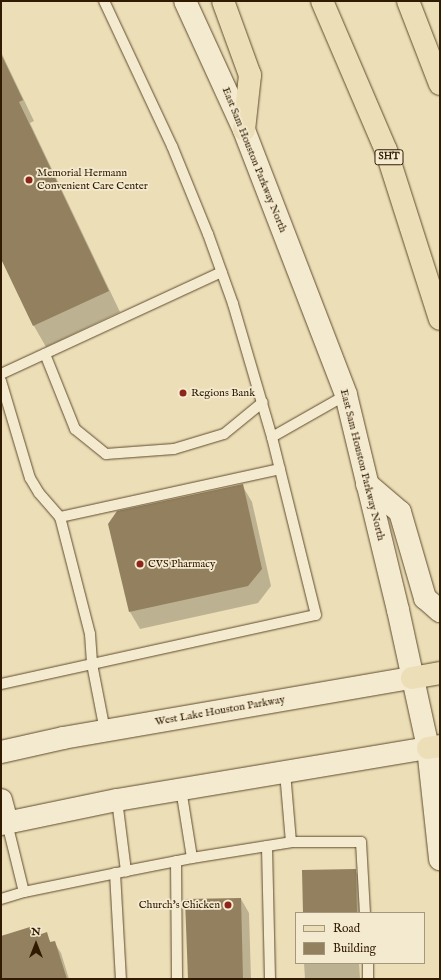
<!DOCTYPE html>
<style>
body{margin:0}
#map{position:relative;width:441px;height:980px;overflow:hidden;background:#ecdeb6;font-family:"IM FELL English",serif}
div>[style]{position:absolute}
.shadow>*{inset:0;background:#0003}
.building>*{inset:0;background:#92805f}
.roads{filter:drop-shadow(0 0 1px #5f4c2e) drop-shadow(0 0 1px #5f4c2e)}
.lane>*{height:10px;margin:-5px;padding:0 5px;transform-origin:5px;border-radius:5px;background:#f3ead0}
.secondary>*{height:22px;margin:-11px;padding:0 11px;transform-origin:11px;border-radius:11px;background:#f3ead0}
.primary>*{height:22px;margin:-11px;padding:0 11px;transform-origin:11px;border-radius:11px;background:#ecdeb6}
.highway>*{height:22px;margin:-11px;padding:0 11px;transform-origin:11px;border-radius:11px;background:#ecdeb6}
.dots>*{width:11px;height:11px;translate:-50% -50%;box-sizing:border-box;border:2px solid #f3ead0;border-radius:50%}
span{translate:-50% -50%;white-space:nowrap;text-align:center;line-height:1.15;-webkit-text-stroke:3.5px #f3ead0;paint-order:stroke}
.shield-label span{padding:1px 3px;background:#f3ead0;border:1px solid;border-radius:3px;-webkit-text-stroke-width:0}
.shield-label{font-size:10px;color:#301b00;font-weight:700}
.street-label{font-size:11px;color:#301b00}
.poi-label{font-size:11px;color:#301b00}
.left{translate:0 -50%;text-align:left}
.right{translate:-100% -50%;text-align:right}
.frame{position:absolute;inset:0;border:2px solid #301b00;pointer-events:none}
.legend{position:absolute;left:295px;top:912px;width:130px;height:52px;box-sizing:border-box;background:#f3ead0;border:1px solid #a5977d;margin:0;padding:5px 7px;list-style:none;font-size:12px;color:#301b00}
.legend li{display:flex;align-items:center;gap:8px;height:20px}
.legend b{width:20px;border:1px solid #a5977d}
.north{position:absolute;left:16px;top:924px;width:40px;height:40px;-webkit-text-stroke:3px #f3ead0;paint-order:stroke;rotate:0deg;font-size:11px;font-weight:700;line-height:16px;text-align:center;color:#301b00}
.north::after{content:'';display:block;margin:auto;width:14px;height:18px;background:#301b00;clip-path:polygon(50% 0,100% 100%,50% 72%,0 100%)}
</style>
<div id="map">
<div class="shadow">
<div style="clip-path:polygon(1px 52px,34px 121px,30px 123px,120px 312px,46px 347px,34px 326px,1px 257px)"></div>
<div style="clip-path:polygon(242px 485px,252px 502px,271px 586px,258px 603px,140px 629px,130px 612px)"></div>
<div style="clip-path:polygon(355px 870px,358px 875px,359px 913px,304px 913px)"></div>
<div style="clip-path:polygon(241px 899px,249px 913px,251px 979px,189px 979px)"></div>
<div style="clip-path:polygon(29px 928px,34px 937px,46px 934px,51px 943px,54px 942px,61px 953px,69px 979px,1px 979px,1px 937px)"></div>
<div style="clip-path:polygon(304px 963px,359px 963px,360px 979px,305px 979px)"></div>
</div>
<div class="building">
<div style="clip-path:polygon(1px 54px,23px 100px,19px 102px,109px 291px,33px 326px,1px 259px)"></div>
<div style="clip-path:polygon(243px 484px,262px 569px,248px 586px,129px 612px,108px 524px,117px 511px)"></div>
<div style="clip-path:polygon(356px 869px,357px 913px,303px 913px,302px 870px)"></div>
<div style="clip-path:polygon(241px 898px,243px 979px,188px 979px,185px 899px)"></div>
<div style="clip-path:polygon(30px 927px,33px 937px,47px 932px,50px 942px,55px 941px,67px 979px,1px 979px,1px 936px)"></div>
</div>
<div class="roads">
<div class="lane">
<div style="left:104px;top:1px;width:160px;rotate:64.9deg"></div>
<div style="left:172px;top:146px;width:95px;rotate:67.8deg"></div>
<div style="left:208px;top:234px;width:74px;rotate:70.3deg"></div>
<div style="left:233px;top:304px;width:139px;rotate:73.7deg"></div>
<div style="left:45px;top:354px;width:81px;rotate:68.2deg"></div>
<div style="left:75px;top:429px;width:40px;rotate:39deg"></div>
<div style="left:106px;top:454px;width:68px;rotate:-4.2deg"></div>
<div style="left:174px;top:449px;width:52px;rotate:-16.7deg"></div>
<div style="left:224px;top:434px;width:50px;rotate:-39.4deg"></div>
<div style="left:1px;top:374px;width:243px;rotate:-24.8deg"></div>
<div style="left:1px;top:381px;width:101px;rotate:73.4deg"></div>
<div style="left:30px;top:478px;width:17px;rotate:59deg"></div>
<div style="left:39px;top:493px;width:32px;rotate:49deg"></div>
<div style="left:60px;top:517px;width:121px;rotate:75.6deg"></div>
<div style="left:90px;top:634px;width:30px;rotate:86deg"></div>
<div style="left:92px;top:664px;width:68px;rotate:79deg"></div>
<div style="left:60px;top:517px;width:225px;rotate:-12.3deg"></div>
<div style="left:1px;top:684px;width:322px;rotate:-12.4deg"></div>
<div style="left:316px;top:615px;width:183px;rotate:-103.9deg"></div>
<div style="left:272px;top:437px;width:85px;rotate:-29.6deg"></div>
<div style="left:285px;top:772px;width:70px;rotate:85.1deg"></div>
<div style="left:291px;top:842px;width:70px"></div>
<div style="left:361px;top:842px;width:71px;rotate:86.8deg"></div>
<div style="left:181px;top:789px;width:70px;rotate:80.9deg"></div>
<div style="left:192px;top:858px;width:76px;rotate:-9.1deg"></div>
<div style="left:117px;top:800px;width:72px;rotate:82.8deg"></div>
<div style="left:126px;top:871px;width:67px;rotate:-11.1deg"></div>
<div style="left:7px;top:823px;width:71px;rotate:76.2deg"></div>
<div style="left:24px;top:892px;width:104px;rotate:-11.6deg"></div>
<div style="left:176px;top:861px;width:118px;rotate:89.5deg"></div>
<div style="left:115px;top:873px;width:106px;rotate:86.8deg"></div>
<div style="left:1px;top:899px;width:24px;rotate:-17deg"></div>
<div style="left:368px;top:963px;width:16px;rotate:90deg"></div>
<div style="left:270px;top:979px;width:133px;rotate:-91.3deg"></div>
<div style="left:267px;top:846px;width:24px;rotate:-9deg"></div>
</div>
<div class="secondary">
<div style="left:185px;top:1px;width:142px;rotate:65.4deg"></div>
<div style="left:244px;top:130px;width:284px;rotate:68.9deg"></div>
<div style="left:346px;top:395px;width:221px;rotate:76.4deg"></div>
<div style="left:398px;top:610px;width:141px;rotate:77.7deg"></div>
<div style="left:428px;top:748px;width:112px;rotate:83.8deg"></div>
<div style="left:367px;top:484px;width:43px;rotate:40.3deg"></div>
<div style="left:400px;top:512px;width:90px;rotate:73.8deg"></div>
<div style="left:425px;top:598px;width:20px;rotate:41deg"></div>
<div style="left:1px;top:752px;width:64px;rotate:-12.7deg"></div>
<div style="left:63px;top:738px;width:354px;rotate:-9.8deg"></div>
<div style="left:1px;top:800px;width:24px;rotate:75deg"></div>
<div style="left:1px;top:824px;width:118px;rotate:-11.7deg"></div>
<div style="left:117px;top:800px;width:315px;rotate:-9.5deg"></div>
</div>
<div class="primary">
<div style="left:412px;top:678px;width:28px;rotate:-10deg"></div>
<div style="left:428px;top:748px;width:12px;rotate:-9deg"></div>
</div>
<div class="highway">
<div style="left:223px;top:1px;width:79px;rotate:70deg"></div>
<div style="left:250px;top:75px;width:55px;rotate:96.2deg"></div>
<div style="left:322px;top:1px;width:162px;rotate:66.8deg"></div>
<div style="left:386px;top:150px;width:177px;rotate:72.3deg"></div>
<div style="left:408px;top:1px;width:89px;rotate:68.9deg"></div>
</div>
</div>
<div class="dots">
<div style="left:29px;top:180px;background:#8f2418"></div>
<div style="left:183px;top:393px;background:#8f2418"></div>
<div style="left:140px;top:564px;background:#8f2418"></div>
<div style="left:228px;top:905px;background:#8f2418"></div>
</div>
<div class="shield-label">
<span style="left:389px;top:157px">SHT</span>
</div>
<div class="street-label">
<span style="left:254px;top:160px;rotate:68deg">East Sam Houston Parkway North</span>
<span style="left:362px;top:465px;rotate:76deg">East Sam Houston Parkway North</span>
<span style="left:220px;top:711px;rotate:-10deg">West Lake Houston Parkway</span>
</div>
<div class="poi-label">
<span class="left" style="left:37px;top:180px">Memorial Hermann<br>Convenient Care Center</span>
<span class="left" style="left:191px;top:393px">Regions Bank</span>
<span class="left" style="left:148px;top:564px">CVS Pharmacy</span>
<span class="right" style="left:220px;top:905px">Church's Chicken</span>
</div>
<div class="frame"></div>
<ul class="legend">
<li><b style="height:5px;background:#ecdeb6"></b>Road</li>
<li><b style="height:11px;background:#92805f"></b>Building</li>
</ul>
<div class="north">N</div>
</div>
